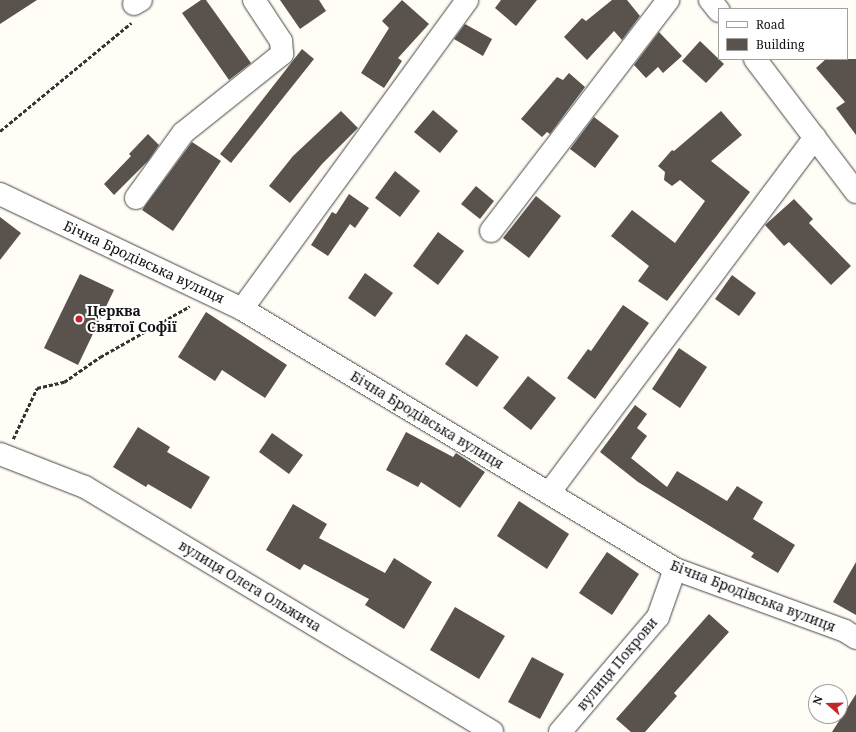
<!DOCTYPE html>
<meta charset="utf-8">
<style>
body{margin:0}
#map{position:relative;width:856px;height:732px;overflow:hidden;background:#fffdf5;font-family:"Noto Serif",serif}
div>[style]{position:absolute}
.building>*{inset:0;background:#5a524d}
.path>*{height:2.5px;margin-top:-1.25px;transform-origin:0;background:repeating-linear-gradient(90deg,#333 0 4px,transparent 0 6px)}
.roads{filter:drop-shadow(0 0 1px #444) drop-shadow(0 0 1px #444)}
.minor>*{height:22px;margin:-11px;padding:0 11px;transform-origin:11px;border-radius:11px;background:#fff}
.dots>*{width:11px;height:11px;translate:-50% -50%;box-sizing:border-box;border:2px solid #fff;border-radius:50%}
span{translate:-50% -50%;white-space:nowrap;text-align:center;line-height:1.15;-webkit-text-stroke:4px #fff;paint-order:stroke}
.street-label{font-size:14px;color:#111}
.poi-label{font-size:14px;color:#111;font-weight:700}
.left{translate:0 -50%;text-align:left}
.legend{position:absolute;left:718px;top:8px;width:130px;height:52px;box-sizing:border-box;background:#fff;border:1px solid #a0a0a0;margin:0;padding:5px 7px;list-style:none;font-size:12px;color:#111}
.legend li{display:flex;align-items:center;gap:8px;height:20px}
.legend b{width:20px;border:1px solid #a0a0a0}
.north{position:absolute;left:808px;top:684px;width:40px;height:40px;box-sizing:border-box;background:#fff;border:1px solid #a0a0a0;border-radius:50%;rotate:290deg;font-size:11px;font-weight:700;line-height:16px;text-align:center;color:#111}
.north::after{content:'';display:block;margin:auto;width:14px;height:18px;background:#c4262e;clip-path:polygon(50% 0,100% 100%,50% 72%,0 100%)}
</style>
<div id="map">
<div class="building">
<div style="clip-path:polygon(0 0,37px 0,0 24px)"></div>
<div style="clip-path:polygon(201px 0,206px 0,251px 63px,229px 80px,182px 13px)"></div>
<div style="clip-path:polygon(280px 0,319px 0,326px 11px,300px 29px)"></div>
<div style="clip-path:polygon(402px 0,429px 24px,398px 58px,402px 61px,384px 88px,361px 73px,389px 28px,382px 21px)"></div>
<div style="clip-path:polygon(501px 0,537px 0,516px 26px,495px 8px)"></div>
<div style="clip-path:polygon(612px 0,627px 0,640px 16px,622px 40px,614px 31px,587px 60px,564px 37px,582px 18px,586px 21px)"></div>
<div style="clip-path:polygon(465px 24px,492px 39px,483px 56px,454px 39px)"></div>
<div style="clip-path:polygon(659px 32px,682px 56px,663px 73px,658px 67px,646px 78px,634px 65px)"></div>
<div style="clip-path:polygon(700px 41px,724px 64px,706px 83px,682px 61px)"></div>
<div style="clip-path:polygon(302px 49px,314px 59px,231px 163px,220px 154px)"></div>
<div style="clip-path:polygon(826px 59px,856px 59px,856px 135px,836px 108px,845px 102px,816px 68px)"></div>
<div style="clip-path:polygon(569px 73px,585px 87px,550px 134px,547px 132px,542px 137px,521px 119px,557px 77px,563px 80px)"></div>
<div style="clip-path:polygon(433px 110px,458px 131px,440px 153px,414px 132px)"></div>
<div style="clip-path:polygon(341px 111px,358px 128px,322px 164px,290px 203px,269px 186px,293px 156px)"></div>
<div style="clip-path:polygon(721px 111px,742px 135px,711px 161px,750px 192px,667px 301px,638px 281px,649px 266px,611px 236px,632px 210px,675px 243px,705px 201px,680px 180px,672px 186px,664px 180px,665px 172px,658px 166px,672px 150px,674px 151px)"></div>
<div style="clip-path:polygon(594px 117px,619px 136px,595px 168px,570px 149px)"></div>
<div style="clip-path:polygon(148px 134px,159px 145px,148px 161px,114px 195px,104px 184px,131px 156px,129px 154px)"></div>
<div style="clip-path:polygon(192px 142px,221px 161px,173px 231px,142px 210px)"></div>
<div style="clip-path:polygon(395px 171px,420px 191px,400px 217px,375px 198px)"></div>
<div style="clip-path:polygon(476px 186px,494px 201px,480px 219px,461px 204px)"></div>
<div style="clip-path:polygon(349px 194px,369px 208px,355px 228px,350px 224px,328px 256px,311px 245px,332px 212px,336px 214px)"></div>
<div style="clip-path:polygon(536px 196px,561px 216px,529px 258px,503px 238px)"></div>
<div style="clip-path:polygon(794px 199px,813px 219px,809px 223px,851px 266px,831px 285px,789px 242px,784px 246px,765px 225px)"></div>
<div style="clip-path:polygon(0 217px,21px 233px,0 260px)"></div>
<div style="clip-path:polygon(438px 232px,464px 251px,438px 285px,413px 266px)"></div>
<div style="clip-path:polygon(365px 273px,393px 293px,375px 317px,348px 298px)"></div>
<div style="clip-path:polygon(80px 274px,114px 290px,78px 365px,44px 348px)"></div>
<div style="clip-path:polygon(732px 275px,756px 293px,739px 316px,715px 299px)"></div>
<div style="clip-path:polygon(623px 305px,649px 323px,595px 399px,567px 378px,588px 349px,591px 351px)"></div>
<div style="clip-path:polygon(206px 312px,287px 365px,265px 398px,222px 370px,215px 381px,178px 357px)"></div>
<div style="clip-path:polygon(466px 334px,499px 357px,477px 387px,445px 364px)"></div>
<div style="clip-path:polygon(679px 348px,707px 367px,680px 408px,652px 389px)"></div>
<div style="clip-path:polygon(528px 376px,556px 398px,531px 430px,503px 408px)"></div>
<div style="clip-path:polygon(635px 405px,647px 414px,637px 428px,647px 436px,631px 458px,667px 487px,677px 471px,727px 501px,737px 486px,763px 502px,753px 519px,795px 545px,778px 573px,751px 557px,754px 553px,638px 482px,600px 452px)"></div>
<div style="clip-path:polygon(138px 427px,170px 447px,167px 452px,210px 477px,191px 509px,148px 484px,146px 487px,113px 467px)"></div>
<div style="clip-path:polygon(406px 432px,453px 457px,456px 453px,485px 472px,460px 508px,421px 482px,418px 487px,386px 470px)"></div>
<div style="clip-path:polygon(272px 433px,303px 455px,289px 474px,259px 452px)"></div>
<div style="clip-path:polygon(519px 501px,569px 534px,547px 569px,497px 536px)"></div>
<div style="clip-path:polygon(293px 504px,327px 524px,319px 538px,385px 573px,394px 558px,432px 582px,404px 629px,365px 605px,369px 599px,304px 564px,300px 570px,266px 550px)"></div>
<div style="clip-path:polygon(607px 552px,639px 574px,612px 615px,579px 593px)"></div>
<div style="clip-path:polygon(856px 562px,856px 615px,833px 602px)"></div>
<div style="clip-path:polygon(455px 607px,505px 636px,479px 679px,430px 650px)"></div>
<div style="clip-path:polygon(709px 614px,729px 632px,674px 693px,677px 696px,645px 732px,631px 732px,616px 719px)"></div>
<div style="clip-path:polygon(532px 657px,564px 674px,540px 719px,508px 702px)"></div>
<div style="clip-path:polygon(856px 694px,856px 732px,832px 732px)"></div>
</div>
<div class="path">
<div style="left:0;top:131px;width:170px;rotate:-39.5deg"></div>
<div style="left:13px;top:439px;width:56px;rotate:-64.8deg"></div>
<div style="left:37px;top:388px;width:28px;rotate:-13deg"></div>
<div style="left:64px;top:382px;width:44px;rotate:-34.8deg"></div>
<div style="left:100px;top:357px;width:103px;rotate:-29.5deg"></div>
</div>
<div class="roads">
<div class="minor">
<div style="left:710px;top:0;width:14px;rotate:51deg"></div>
<div style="left:134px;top:4px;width:8px;rotate:-30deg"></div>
<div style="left:755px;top:59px;width:167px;rotate:52.8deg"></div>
<div style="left:0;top:194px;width:268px;rotate:25.4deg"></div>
<div style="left:242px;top:309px;width:505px;rotate:30.98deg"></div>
<div style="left:675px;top:569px;width:181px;rotate:20deg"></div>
<div style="left:845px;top:631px;width:13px;rotate:32deg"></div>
<div style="left:136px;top:198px;width:80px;rotate:-54.1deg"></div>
<div style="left:183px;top:133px;width:127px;rotate:-38.6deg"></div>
<div style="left:282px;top:54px;width:13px;rotate:-94deg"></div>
<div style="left:281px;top:41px;width:49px;rotate:-123.4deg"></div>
<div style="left:491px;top:231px;width:291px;rotate:-52.5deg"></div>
<div style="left:242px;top:309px;width:382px;rotate:-53.9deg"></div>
<div style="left:0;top:454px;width:91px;rotate:21.2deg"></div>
<div style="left:85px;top:487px;width:475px;rotate:31deg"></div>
<div style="left:549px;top:493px;width:444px;rotate:-53.2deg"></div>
<div style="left:560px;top:732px;width:151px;rotate:-49.6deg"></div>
<div style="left:658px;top:617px;width:51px;rotate:-70.5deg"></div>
</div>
</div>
<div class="dots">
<div style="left:79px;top:319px;background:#c4262e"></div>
</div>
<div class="street-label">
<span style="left:144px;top:262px;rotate:25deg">Бічна Бродівська вулиця</span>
<span style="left:427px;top:420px;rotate:31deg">Бічна Бродівська вулиця</span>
<span style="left:250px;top:586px;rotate:31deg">вулиця Олега Ольжича</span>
<span style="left:753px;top:596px;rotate:21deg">Бічна Бродівська вулиця</span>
<span style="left:617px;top:664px;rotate:-50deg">вулиця Покрови</span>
</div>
<div class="poi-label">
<span class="left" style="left:87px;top:319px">Церква<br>Святої Софії</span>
</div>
<ul class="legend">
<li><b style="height:5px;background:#fff"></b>Road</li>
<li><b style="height:11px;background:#5a524d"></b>Building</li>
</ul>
<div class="north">N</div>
</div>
